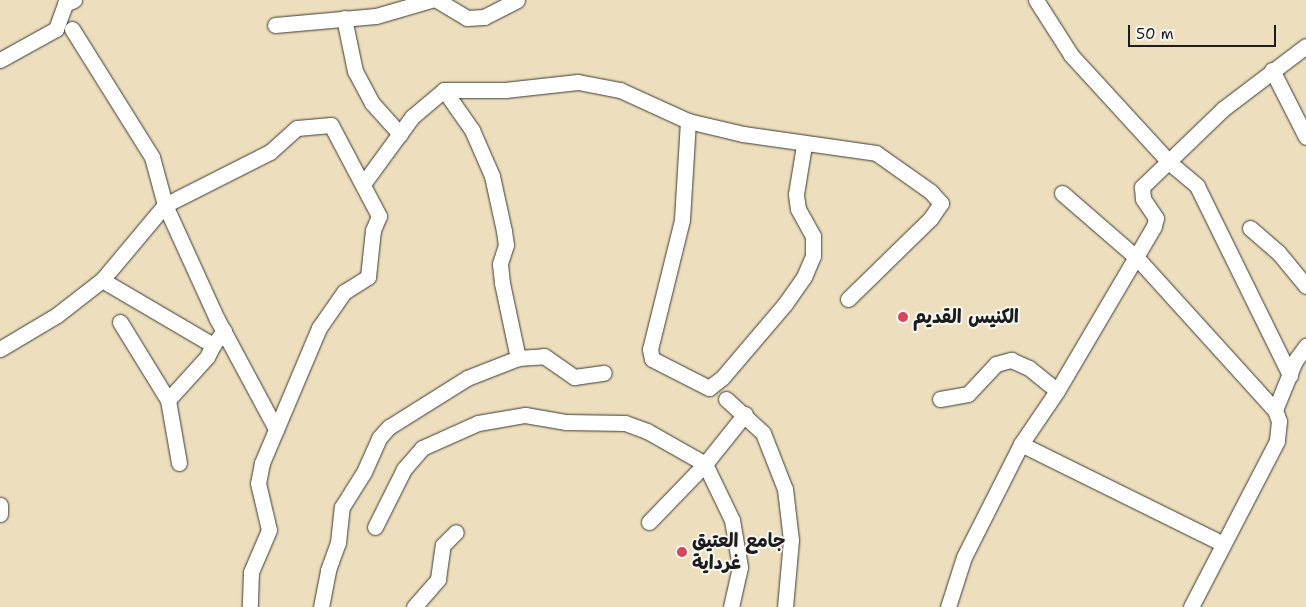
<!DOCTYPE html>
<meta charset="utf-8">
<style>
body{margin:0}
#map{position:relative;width:1306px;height:607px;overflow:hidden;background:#eddfbd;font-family:"Shantell Sans","Playpen Sans Arabic",sans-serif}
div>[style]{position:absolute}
.roads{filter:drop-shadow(0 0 1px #3b3934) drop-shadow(0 0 1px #3b3934)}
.minor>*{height:15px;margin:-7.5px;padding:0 7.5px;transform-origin:7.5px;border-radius:7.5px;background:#fff}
.dots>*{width:14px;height:14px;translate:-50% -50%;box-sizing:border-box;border:2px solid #f6f6f2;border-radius:50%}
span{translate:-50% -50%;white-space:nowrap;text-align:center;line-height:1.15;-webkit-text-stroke:4px #f6f6f2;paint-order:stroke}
.poi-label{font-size:19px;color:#1c1c1c;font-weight:700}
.left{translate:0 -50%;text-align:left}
.scale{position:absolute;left:1128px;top:25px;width:148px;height:22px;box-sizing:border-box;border:2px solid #1c1c1c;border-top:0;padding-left:6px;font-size:15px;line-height:18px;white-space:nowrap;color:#1c1c1c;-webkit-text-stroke:4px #f6f6f2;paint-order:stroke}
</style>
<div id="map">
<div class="roads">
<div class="minor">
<div style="left:437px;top:0;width:35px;rotate:31deg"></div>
<div style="left:467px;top:18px;width:17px;rotate:-3deg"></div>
<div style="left:484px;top:17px;width:37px;rotate:-27deg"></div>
<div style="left:1036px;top:0;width:65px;rotate:57.5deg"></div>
<div style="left:1071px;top:55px;width:147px;rotate:47.5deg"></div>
<div style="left:1170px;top:163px;width:35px;rotate:40deg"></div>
<div style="left:1197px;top:186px;width:211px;rotate:63.8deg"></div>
<div style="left:344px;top:18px;width:54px;rotate:78.3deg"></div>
<div style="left:355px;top:71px;width:36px;rotate:62deg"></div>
<div style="left:372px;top:103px;width:42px;rotate:47.9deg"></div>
<div style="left:275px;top:25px;width:101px;rotate:-5.1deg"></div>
<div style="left:376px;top:16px;width:57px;rotate:-16.2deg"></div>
<div style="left:72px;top:29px;width:151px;rotate:58deg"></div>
<div style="left:152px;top:157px;width:50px;rotate:74.8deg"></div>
<div style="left:165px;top:205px;width:125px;rotate:65.5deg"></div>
<div style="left:217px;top:319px;width:125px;rotate:61.8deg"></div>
<div style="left:0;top:60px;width:64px;rotate:-29deg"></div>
<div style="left:56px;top:29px;width:27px;rotate:-70deg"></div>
<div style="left:65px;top:4px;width:10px;rotate:-24deg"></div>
<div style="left:1272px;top:70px;width:75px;rotate:63.1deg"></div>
<div style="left:444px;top:90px;width:49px;rotate:55deg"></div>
<div style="left:472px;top:130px;width:50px;rotate:66.5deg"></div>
<div style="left:492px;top:176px;width:56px;rotate:77.7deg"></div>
<div style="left:504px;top:231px;width:14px;rotate:82deg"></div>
<div style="left:506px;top:245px;width:20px;rotate:108deg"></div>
<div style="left:500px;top:264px;width:19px;rotate:84deg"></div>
<div style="left:502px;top:283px;width:77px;rotate:78deg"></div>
<div style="left:688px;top:121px;width:99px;rotate:93.5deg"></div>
<div style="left:682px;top:220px;width:133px;rotate:103.9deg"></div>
<div style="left:650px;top:349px;width:10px;rotate:79deg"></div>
<div style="left:652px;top:359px;width:64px;rotate:27deg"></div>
<div style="left:709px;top:388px;width:16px;rotate:-38deg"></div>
<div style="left:722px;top:378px;width:97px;rotate:-49.6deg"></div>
<div style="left:785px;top:304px;width:33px;rotate:-55deg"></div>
<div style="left:804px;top:277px;width:23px;rotate:-67deg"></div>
<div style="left:813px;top:256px;width:20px;rotate:-90deg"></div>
<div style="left:813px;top:236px;width:31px;rotate:-119deg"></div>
<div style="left:798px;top:209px;width:15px;rotate:-98deg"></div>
<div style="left:796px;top:194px;width:50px;rotate:-80.7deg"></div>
<div style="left:363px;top:184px;width:83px;rotate:-53.8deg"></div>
<div style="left:412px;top:117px;width:42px;rotate:-40.2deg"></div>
<div style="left:444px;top:90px;width:61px"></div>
<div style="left:505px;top:90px;width:73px;rotate:-6.3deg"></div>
<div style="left:578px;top:82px;width:43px;rotate:10.8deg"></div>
<div style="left:620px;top:90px;width:75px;rotate:24.5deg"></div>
<div style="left:688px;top:121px;width:57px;rotate:13.3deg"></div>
<div style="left:743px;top:134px;width:134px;rotate:8.1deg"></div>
<div style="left:876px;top:153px;width:67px;rotate:35.3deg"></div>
<div style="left:931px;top:192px;width:15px;rotate:48deg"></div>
<div style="left:941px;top:203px;width:18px;rotate:124deg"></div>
<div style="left:931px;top:218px;width:116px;rotate:135.7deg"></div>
<div style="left:1062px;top:193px;width:99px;rotate:40.9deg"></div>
<div style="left:1137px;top:258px;width:205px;rotate:47.8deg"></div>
<div style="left:1275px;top:410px;width:12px;rotate:70deg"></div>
<div style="left:1279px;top:421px;width:20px;rotate:96deg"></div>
<div style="left:1277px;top:441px;width:187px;rotate:117.4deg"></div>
<div style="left:1250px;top:228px;width:37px;rotate:41deg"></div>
<div style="left:1278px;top:252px;width:44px;rotate:50.5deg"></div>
<div style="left:102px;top:280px;width:129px;rotate:30.4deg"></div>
<div style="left:213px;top:345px;width:18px;rotate:-52deg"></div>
<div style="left:120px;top:322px;width:92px;rotate:58.4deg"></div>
<div style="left:0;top:349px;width:66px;rotate:-30.8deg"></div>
<div style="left:57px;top:315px;width:57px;rotate:-37.9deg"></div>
<div style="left:102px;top:280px;width:98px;rotate:-50deg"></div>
<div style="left:165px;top:205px;width:118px;rotate:-26.8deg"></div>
<div style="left:270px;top:152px;width:36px;rotate:-42deg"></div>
<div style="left:297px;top:128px;width:34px;rotate:-5deg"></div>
<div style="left:331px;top:125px;width:103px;rotate:62.2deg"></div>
<div style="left:379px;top:216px;width:15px;rotate:113deg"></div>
<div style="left:373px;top:230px;width:47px;rotate:96.1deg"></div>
<div style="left:368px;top:277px;width:28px;rotate:148deg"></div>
<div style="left:344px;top:292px;width:44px;rotate:124.8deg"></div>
<div style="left:319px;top:328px;width:147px;rotate:112.9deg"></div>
<div style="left:262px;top:463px;width:20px;rotate:101deg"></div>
<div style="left:258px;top:483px;width:48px;rotate:76.8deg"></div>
<div style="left:269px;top:530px;width:46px;rotate:113.2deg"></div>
<div style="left:251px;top:572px;width:35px;rotate:92deg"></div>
<div style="left:726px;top:399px;width:50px;rotate:42.6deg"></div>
<div style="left:763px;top:433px;width:60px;rotate:68.6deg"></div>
<div style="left:785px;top:489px;width:51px;rotate:83.3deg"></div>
<div style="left:791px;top:540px;width:67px;rotate:95.1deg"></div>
<div style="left:940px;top:399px;width:28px;rotate:-10deg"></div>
<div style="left:968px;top:394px;width:41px;rotate:-47deg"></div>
<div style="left:996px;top:364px;width:16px;rotate:-15deg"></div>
<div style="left:1011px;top:360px;width:20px;rotate:24deg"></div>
<div style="left:1029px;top:368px;width:36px;rotate:39deg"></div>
<div style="left:1275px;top:410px;width:53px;rotate:-67.8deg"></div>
<div style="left:1295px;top:361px;width:19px;rotate:-54deg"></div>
<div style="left:1021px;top:444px;width:225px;rotate:26.3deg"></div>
<div style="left:179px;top:463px;width:64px;rotate:-99.9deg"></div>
<div style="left:168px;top:400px;width:58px;rotate:-47.8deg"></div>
<div style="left:207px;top:357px;width:13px;rotate:-63deg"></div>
<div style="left:0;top:505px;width:9px;rotate:90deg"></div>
<div style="left:649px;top:522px;width:81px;rotate:-46deg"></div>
<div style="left:705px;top:464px;width:64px;rotate:-51.3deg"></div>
<div style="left:375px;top:527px;width:65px;rotate:-63.4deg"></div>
<div style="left:404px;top:469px;width:28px;rotate:-49deg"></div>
<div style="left:422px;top:448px;width:61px;rotate:-24.1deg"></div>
<div style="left:478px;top:423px;width:48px;rotate:-9.7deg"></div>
<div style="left:525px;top:415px;width:42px;rotate:9.7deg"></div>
<div style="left:566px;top:422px;width:59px;rotate:1deg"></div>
<div style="left:625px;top:423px;width:23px;rotate:20deg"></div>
<div style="left:647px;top:431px;width:67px;rotate:29.6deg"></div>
<div style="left:705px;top:464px;width:62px;rotate:64.3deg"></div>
<div style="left:732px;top:520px;width:48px;rotate:80.3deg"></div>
<div style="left:740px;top:567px;width:41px;rotate:102.7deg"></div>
<div style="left:321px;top:607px;width:38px;rotate:-79deg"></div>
<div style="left:328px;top:570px;width:29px;rotate:-70deg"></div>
<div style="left:338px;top:543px;width:36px;rotate:-84deg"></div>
<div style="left:342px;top:507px;width:41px;rotate:-57.8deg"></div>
<div style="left:364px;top:472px;width:37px;rotate:-66deg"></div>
<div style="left:379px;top:438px;width:15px;rotate:-48deg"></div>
<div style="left:389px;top:427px;width:92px;rotate:-32.1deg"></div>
<div style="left:467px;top:378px;width:55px;rotate:-21.4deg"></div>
<div style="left:518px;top:358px;width:26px;rotate:-4deg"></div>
<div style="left:544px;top:356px;width:37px;rotate:35deg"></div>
<div style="left:574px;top:377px;width:30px;rotate:-8deg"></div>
<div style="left:414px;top:607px;width:37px;rotate:-49deg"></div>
<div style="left:438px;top:579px;width:34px;rotate:-82deg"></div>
<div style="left:443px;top:545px;width:18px;rotate:-45deg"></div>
<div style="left:948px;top:607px;width:52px;rotate:-72.3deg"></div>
<div style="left:964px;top:557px;width:127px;rotate:-63.2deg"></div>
<div style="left:1021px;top:444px;width:64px;rotate:-55.8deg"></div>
<div style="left:1057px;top:391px;width:191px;rotate:-59.5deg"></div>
<div style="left:1154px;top:226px;width:8px;rotate:-76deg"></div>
<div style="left:1156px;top:218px;width:23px;rotate:-124deg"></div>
<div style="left:1143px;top:199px;width:12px;rotate:-95deg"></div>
<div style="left:1142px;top:187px;width:112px;rotate:-43.9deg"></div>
<div style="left:1223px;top:109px;width:104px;rotate:-37.2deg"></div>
</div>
</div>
<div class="dots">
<div style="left:903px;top:317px;background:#d1495b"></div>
<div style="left:682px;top:552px;background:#d1495b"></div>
</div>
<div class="poi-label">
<span class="left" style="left:913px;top:317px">الكنيس القديم</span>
<span class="left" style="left:692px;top:552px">جامع العتيق<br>غرداية</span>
</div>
<div class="scale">50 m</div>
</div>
